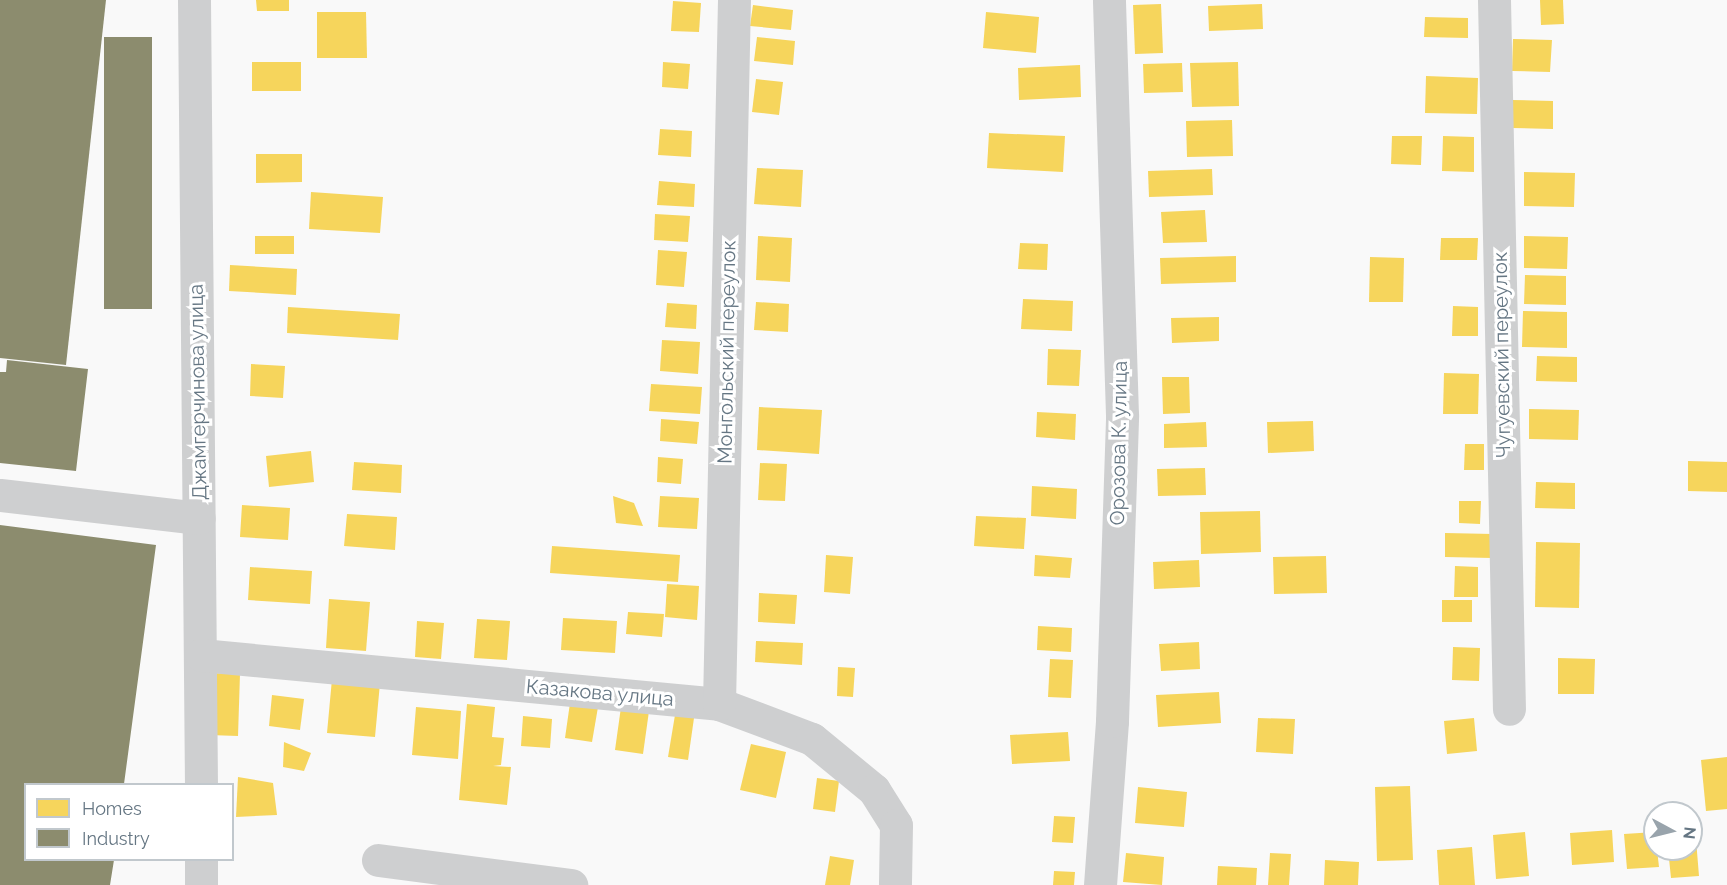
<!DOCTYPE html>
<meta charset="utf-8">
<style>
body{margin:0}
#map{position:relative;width:1727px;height:885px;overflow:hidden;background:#f9f9f9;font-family:Raleway,sans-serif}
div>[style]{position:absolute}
.homes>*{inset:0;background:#f6d55c}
.industry>*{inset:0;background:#8c8c6e}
.minor>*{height:33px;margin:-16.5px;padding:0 16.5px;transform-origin:16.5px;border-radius:16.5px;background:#cecfd0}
span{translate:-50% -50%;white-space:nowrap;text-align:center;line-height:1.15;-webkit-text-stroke:6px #fff;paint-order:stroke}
.street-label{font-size:20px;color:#657683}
.legend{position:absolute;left:24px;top:783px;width:210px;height:78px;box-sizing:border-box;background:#fff;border:2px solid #c1c8cd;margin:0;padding:8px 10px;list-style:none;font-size:18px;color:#657683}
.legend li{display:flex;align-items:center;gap:12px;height:30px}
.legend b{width:30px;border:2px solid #c1c8cd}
.north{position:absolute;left:1643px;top:801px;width:60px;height:60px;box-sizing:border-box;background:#fff;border:2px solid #c1c8cd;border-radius:50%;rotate:97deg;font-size:16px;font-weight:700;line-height:24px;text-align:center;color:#657683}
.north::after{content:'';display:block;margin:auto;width:21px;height:27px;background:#99a4ac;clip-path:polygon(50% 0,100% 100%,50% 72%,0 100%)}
</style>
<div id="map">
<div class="homes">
<div style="clip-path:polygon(256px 0,289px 0,289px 11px,257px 11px)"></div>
<div style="clip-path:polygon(1540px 0,1563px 0,1564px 24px,1541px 25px)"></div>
<div style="clip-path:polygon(673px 1px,701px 3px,699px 32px,671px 31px)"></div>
<div style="clip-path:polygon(1161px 4px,1163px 53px,1135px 54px,1133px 5px)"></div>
<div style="clip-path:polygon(1262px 4px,1263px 29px,1209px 31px,1208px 6px)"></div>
<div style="clip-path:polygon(753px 5px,793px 10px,791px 30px,750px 26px)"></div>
<div style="clip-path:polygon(317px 12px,366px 12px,367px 58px,317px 58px)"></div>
<div style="clip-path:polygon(986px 12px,1039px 17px,1036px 53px,983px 48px)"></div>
<div style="clip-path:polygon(1425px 17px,1468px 18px,1468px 38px,1424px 37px)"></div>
<div style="clip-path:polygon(757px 37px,795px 41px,793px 65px,754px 61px)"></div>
<div style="clip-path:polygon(1513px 39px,1552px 40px,1550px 72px,1512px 71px)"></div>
<div style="clip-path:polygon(252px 62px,301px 62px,301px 91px,252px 91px)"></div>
<div style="clip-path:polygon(663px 62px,690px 64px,688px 89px,662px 87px)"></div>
<div style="clip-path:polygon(1238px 62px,1239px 106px,1192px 107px,1190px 63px)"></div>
<div style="clip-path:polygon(1182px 63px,1183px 92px,1144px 93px,1143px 64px)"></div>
<div style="clip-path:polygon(1080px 65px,1081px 97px,1019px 100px,1018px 68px)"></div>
<div style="clip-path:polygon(1426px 76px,1478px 78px,1477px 114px,1425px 113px)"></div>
<div style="clip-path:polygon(756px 79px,783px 82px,779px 115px,752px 112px)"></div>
<div style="clip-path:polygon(1512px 100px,1553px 101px,1553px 129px,1512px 128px)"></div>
<div style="clip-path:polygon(1232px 120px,1233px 156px,1187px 157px,1186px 121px)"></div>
<div style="clip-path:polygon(660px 129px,692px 131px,691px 157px,658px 155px)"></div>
<div style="clip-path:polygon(989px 133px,1065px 136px,1063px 172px,987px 168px)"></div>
<div style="clip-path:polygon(1392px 136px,1422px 136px,1421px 165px,1391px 164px)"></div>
<div style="clip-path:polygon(1443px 136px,1474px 137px,1474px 172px,1442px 171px)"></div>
<div style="clip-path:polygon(256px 154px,302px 154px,302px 182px,256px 183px)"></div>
<div style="clip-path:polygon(757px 168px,803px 170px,801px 207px,754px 204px)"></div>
<div style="clip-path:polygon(1212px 169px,1213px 195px,1149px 197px,1148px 171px)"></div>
<div style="clip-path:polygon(1524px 172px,1575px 173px,1574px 207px,1524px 206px)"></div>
<div style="clip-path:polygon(659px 181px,695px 184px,694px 207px,657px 205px)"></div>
<div style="clip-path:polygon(311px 192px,383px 197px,380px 233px,309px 229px)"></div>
<div style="clip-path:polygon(1205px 210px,1207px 242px,1163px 243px,1161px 212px)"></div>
<div style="clip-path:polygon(655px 214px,690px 216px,688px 242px,654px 240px)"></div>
<div style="clip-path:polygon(255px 236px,294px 236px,294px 254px,255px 254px)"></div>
<div style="clip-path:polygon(758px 236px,792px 238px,790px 282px,756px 280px)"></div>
<div style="clip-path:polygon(1524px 236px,1568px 237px,1567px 269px,1524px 268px)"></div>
<div style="clip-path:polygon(1441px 238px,1478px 238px,1477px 260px,1440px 260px)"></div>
<div style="clip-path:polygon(1020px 243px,1048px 244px,1047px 270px,1018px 269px)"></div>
<div style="clip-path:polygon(658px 250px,687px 252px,684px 287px,656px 285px)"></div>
<div style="clip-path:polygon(1236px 256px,1236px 282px,1161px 284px,1160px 258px)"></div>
<div style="clip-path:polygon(1370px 257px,1404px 258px,1403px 302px,1369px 302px)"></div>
<div style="clip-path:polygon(230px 265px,297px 269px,296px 295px,229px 291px)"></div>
<div style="clip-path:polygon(1525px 275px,1566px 276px,1566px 305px,1524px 304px)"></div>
<div style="clip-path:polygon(1023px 299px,1073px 301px,1072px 331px,1021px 329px)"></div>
<div style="clip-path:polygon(756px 302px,789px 304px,788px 332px,754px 330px)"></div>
<div style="clip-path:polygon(667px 303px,697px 305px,696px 329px,665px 327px)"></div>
<div style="clip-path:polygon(1453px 306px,1478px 307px,1478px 336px,1452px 336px)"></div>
<div style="clip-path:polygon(288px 307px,400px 314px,398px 340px,287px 333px)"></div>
<div style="clip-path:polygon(1523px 311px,1567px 312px,1567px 348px,1522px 347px)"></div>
<div style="clip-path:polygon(1219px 317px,1219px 341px,1172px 343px,1171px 318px)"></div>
<div style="clip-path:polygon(662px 340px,700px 342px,698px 374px,660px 371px)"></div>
<div style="clip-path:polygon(1048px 349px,1081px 350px,1079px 386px,1047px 385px)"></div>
<div style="clip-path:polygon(1537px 356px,1577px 357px,1577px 382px,1536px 381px)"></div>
<div style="clip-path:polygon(251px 364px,285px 366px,283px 398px,250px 396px)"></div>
<div style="clip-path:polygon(1444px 373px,1479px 374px,1478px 414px,1443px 414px)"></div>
<div style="clip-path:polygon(1162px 377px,1189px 377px,1190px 413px,1163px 414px)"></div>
<div style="clip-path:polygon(651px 384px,702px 387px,700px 414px,649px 411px)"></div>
<div style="clip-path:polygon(759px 407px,822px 410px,819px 454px,757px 450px)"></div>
<div style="clip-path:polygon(1529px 409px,1579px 410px,1578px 440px,1529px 439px)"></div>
<div style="clip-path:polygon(1037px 412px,1076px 414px,1075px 440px,1036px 437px)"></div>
<div style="clip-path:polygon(661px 419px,699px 422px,697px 444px,660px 441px)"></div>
<div style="clip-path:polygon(1313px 421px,1314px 451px,1268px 453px,1267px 422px)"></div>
<div style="clip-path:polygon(1206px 422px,1207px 447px,1164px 448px,1164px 424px)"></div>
<div style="clip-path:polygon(1465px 444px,1484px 444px,1484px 470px,1464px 470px)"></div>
<div style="clip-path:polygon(311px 451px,314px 482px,269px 487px,266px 456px)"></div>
<div style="clip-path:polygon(658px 457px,683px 459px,681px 484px,657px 482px)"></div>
<div style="clip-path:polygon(1688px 461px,1727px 462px,1727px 492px,1688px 491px)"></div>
<div style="clip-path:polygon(354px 462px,402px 465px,401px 493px,352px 490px)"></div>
<div style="clip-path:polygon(760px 463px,787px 464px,785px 501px,758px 500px)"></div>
<div style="clip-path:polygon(1205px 468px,1206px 495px,1158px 496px,1157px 469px)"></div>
<div style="clip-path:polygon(1536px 482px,1575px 483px,1575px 509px,1535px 508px)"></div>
<div style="clip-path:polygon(1032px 486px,1077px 489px,1076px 519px,1031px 516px)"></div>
<div style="clip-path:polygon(613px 496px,634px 503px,643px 526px,616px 523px)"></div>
<div style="clip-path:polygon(660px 496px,699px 498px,697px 529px,658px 527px)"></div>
<div style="clip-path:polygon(1459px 501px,1481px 501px,1480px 524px,1459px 523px)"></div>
<div style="clip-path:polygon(242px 505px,290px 508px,288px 540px,240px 537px)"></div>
<div style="clip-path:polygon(1260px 511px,1261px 552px,1201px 554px,1200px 512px)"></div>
<div style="clip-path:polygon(347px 514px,397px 517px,395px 550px,344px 546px)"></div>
<div style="clip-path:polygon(976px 516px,1026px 518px,1024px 549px,974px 546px)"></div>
<div style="clip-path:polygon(1445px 533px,1493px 534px,1492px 558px,1445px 557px)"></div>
<div style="clip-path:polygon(1536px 542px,1580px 543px,1579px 608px,1535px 607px)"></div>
<div style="clip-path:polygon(552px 546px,680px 555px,678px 582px,550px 573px)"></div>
<div style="clip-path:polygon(826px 555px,853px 557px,850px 594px,824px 592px)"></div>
<div style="clip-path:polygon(1035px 555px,1072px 558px,1070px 578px,1034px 576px)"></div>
<div style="clip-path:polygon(1326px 556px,1327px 593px,1274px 594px,1273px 557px)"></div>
<div style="clip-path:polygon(1199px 560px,1200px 587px,1154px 589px,1153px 562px)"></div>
<div style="clip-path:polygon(1455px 566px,1478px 567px,1478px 597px,1454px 597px)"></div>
<div style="clip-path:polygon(250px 567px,312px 571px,310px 604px,248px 600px)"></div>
<div style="clip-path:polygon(667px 584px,699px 586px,697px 620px,665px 617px)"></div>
<div style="clip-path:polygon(759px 593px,797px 595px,795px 624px,758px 622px)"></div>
<div style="clip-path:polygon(329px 599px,370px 602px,366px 651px,326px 648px)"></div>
<div style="clip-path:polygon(1442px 600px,1472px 600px,1472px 622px,1442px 622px)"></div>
<div style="clip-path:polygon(628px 612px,664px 614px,662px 637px,626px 634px)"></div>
<div style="clip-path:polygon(563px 618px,617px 621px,615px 653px,561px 650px)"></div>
<div style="clip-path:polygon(477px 619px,510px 621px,507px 660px,474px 658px)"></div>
<div style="clip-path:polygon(417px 621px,444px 623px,441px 659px,415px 657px)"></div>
<div style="clip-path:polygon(1038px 626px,1072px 628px,1071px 652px,1037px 650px)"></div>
<div style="clip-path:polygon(756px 641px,803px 643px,802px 665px,755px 662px)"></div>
<div style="clip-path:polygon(1199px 642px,1200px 669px,1161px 671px,1159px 644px)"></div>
<div style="clip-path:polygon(1453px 647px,1480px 648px,1479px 681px,1452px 680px)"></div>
<div style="clip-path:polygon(1558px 658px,1595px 659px,1594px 694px,1558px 694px)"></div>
<div style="clip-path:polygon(1050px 659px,1073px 660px,1071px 698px,1048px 697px)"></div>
<div style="clip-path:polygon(838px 667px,855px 668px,853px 697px,837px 696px)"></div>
<div style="clip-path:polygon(210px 673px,240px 674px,238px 736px,209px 735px)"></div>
<div style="clip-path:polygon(332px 679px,380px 683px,375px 737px,327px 733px)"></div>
<div style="clip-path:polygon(1219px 692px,1221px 723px,1158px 727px,1156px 695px)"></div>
<div style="clip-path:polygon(272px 695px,304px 699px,300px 730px,269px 726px)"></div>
<div style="clip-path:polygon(570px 703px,598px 707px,592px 742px,565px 738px)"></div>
<div style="clip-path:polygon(467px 704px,495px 707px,492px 737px,504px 738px,501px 765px,493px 766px,511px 767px,507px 805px,459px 800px)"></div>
<div style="clip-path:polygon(416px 707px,461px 711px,458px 759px,412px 755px)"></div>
<div style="clip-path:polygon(621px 707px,649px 711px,643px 754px,615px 750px)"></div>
<div style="clip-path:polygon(675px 715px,694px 718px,688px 760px,668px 757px)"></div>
<div style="clip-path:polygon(523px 716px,552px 719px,550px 748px,521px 746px)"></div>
<div style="clip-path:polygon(1258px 718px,1295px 719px,1293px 754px,1256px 752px)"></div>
<div style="clip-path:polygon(1474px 718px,1477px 751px,1447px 754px,1444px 721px)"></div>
<div style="clip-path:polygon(1068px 732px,1070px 761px,1012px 764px,1010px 735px)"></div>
<div style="clip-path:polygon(284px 742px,311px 753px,304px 771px,283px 767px)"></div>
<div style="clip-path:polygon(751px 744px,786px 752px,776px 798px,740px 790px)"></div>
<div style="clip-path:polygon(1727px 757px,1727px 809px,1706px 811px,1701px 760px)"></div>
<div style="clip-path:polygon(238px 777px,273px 783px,277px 815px,236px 817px)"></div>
<div style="clip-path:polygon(817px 778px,839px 781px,835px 812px,813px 809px)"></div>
<div style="clip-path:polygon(1410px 786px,1413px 860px,1377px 861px,1375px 787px)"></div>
<div style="clip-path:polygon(1138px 787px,1187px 792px,1184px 827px,1135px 823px)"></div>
<div style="clip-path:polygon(1691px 815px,1694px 815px,1699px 876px,1671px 878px,1668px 849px,1691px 849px)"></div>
<div style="clip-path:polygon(1054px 816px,1075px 817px,1073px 843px,1052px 842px)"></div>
<div style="clip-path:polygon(1612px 830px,1614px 862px,1572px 865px,1570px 833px)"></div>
<div style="clip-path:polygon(1525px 832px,1529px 876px,1496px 879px,1493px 835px)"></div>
<div style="clip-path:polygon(1655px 832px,1659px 867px,1627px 869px,1624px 834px)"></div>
<div style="clip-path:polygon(1472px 847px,1475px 885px,1439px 885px,1437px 850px)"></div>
<div style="clip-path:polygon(1126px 853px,1164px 857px,1162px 885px,1123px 882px)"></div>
<div style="clip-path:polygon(1270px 853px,1291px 854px,1289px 885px,1268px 885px)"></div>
<div style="clip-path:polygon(830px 856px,854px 860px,850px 885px,825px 885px)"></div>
<div style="clip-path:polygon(1325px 860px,1359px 862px,1358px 885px,1324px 885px)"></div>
<div style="clip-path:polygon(1218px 866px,1257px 868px,1256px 885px,1217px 885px)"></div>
<div style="clip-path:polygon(1054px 871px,1075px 872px,1074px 885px,1053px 885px)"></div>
</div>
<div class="industry">
<div style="clip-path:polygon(0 0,106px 0,66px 365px,0 358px)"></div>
<div style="clip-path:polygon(104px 37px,152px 37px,152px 309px,104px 309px)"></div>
<div style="clip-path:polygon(7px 360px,88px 369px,76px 471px,0 463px,0 372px,6px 372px)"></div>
<div style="clip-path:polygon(0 525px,156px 545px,124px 784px,26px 784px,26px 860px,114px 860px,110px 885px,0 885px)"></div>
</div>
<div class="minor">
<div style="left:194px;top:0;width:784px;rotate:89.49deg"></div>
<div style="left:1494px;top:0;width:709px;rotate:88.79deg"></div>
<div style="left:0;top:495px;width:200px;rotate:6.6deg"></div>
<div style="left:201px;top:655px;width:520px;rotate:5.4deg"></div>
<div style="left:719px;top:704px;width:99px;rotate:20.6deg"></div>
<div style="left:812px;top:739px;width:80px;rotate:39.4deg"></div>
<div style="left:874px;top:790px;width:41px;rotate:57.8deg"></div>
<div style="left:896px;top:825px;width:60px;rotate:91deg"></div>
<div style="left:719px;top:704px;width:704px;rotate:-88.78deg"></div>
<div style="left:378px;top:860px;width:195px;rotate:7.4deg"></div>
<div style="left:201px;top:885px;width:25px;rotate:-90deg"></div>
<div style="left:1100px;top:885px;width:164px;rotate:-85.8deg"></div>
<div style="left:1112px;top:721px;width:306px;rotate:-88.1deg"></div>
<div style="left:1122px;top:415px;width:415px;rotate:-91.8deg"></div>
</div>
<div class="street-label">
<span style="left:727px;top:352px;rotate:-89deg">Монгольский переулок</span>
<span style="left:1502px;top:355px;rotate:-91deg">Чугуевский переулок</span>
<span style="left:198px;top:392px;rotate:-91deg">Джамгерчинова улица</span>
<span style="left:1119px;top:443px;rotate:-89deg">Орозова К. улица</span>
<span style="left:600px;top:693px;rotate:5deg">Казакова улица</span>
</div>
<ul class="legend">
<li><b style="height:16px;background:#f6d55c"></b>Homes</li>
<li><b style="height:16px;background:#8c8c6e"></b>Industry</li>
</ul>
<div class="north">N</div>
</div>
